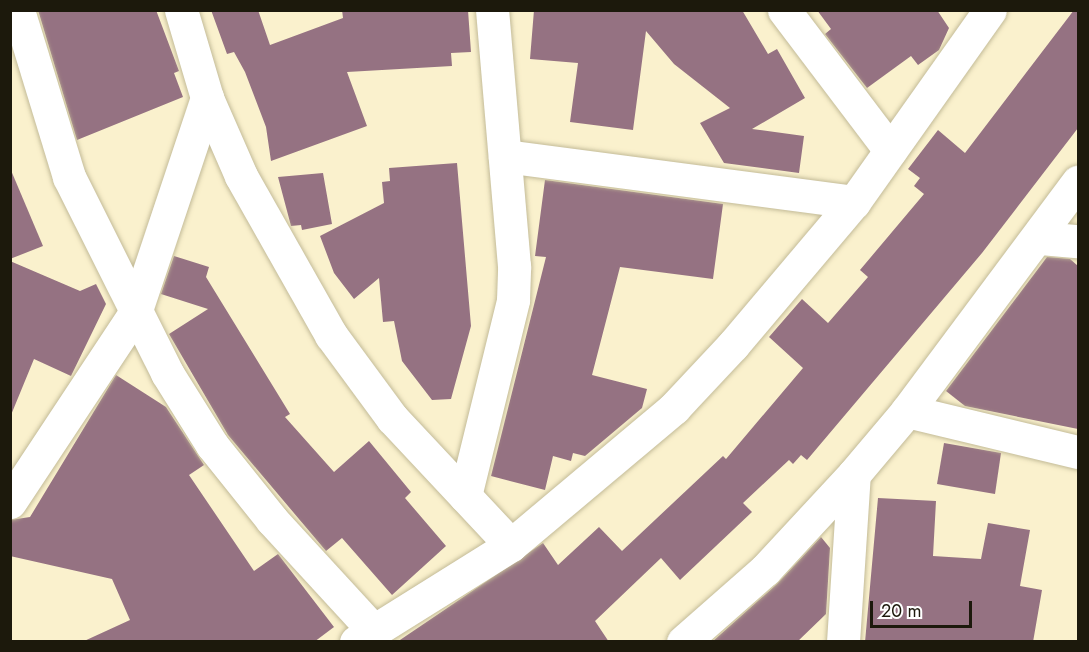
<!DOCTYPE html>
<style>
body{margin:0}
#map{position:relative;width:1089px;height:652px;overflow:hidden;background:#faf1cd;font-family:Jost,sans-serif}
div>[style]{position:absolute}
.building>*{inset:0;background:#957282}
.roads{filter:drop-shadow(0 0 2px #c3bb98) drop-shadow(0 0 2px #c3bb98)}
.minor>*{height:33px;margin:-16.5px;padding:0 16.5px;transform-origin:16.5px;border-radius:16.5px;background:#fff}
span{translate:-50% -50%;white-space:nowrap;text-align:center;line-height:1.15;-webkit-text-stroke:4.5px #fff;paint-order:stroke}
.frame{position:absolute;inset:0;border:12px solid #1c190c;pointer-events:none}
.scale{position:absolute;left:870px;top:601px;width:102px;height:27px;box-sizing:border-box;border:3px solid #1c190c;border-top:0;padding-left:8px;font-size:18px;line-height:21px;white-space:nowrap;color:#1c190c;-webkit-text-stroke:4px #fff;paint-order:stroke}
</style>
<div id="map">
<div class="building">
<div style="clip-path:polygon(38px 10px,156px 10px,179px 71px,174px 73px,183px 97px,77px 140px)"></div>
<div style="clip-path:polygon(211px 10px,258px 10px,270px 45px,343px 18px,342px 10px,468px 10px,471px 52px,451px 53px,452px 66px,347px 72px,367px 126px,271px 161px,266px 127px,245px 72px,234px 52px,227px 54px)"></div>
<div style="clip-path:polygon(534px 10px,742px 10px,768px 54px,777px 49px,805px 98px,752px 129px,804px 136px,799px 173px,724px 163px,700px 123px,730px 108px,674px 64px,646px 31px,633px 130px,570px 122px,578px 63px,530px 59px)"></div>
<div style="clip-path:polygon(817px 10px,937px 10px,949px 28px,939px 50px,918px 65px,911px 56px,867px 88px,825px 34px,831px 29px)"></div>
<div style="clip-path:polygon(1074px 10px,1078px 10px,1078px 128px,982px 253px,807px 460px,801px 455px,793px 464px,789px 460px,743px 503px,752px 512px,680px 580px,661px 558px,595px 621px,609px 642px,397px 642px,543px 543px,558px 565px,599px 527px,622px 551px,723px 456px,726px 459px,803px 368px,769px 337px,802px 299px,828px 323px,868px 277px,860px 270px,924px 194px,914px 186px,920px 178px,908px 169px,938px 130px,965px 153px)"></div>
<div style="clip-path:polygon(457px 163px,471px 326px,451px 399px,432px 400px,402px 361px,394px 321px,383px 322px,379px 278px,354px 299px,334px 273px,320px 236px,384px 203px,382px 182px,390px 181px,389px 168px)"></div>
<div style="clip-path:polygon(10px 168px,43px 246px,10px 259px)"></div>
<div style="clip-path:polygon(323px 173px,332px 224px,302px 230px,301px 225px,291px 226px,278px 177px)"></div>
<div style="clip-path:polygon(545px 180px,723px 204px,713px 279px,620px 267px,592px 375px,647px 389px,642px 408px,585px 456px,573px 453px,571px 461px,553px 456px,545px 490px,491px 476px,546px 257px,535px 256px)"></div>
<div style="clip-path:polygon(174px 256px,209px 267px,206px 277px,290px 414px,285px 417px,334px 472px,369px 441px,411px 492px,405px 498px,446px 546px,392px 595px,342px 538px,326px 551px,228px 435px,169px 334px,208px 309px,161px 294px)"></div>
<div style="clip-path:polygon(1047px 257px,1070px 259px,1078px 266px,1078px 429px,965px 406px,946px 391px)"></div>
<div style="clip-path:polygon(10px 261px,80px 291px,96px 284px,106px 304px,71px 376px,34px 359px,11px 415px)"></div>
<div style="clip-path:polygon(116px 375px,166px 407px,204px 465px,189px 475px,254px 571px,278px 554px,334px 627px,314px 642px,82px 642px,130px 620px,112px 579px,10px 556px,10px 520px,30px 517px)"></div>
<div style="clip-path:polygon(944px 443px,1001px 453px,995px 494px,937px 484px)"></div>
<div style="clip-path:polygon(878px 498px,936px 501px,933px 556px,981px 559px,988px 523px,1030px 530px,1020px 586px,1042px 590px,1033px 642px,865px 642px)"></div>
<div style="clip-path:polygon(821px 537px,830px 548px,826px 614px,797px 642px,712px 642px,777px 584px)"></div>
</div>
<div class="roads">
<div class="minor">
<div style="left:18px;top:10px;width:175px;rotate:73deg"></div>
<div style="left:69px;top:177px;width:219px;rotate:63.4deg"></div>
<div style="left:167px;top:373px;width:85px;rotate:58deg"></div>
<div style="left:212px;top:445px;width:96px;rotate:51.3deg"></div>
<div style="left:272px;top:520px;width:151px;rotate:47.4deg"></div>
<div style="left:181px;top:10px;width:92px;rotate:73.5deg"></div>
<div style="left:207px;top:98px;width:85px;rotate:66.4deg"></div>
<div style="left:241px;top:176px;width:183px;rotate:60.5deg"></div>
<div style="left:331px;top:335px;width:103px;rotate:53.7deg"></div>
<div style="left:392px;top:418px;width:174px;rotate:46.9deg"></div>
<div style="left:784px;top:10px;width:176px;rotate:52.9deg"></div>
<div style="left:505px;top:156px;width:352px;rotate:7.5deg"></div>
<div style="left:1040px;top:238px;width:38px;rotate:5deg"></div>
<div style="left:907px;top:411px;width:176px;rotate:13.5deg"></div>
<div style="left:465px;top:496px;width:202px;rotate:-76.2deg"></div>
<div style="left:513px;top:300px;width:34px;rotate:-88deg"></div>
<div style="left:514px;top:266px;width:257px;rotate:-94.9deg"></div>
<div style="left:10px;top:502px;width:227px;rotate:-56.5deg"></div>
<div style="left:135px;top:313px;width:227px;rotate:-71.5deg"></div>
<div style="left:356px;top:642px;width:183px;rotate:-32deg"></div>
<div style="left:511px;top:545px;width:213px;rotate:-40deg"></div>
<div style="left:674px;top:408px;width:86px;rotate:-46.9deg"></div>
<div style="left:733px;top:345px;width:187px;rotate:-49.8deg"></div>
<div style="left:854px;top:202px;width:235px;rotate:-54.7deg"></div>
<div style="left:683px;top:642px;width:109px;rotate:-41.3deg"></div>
<div style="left:765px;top:570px;width:131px;rotate:-47.2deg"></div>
<div style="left:854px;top:474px;width:82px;rotate:-49.9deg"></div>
<div style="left:907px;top:411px;width:286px;rotate:-53.3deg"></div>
<div style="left:843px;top:642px;width:168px;rotate:-86.3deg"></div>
</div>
</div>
<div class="frame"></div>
<div class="scale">20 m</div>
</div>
